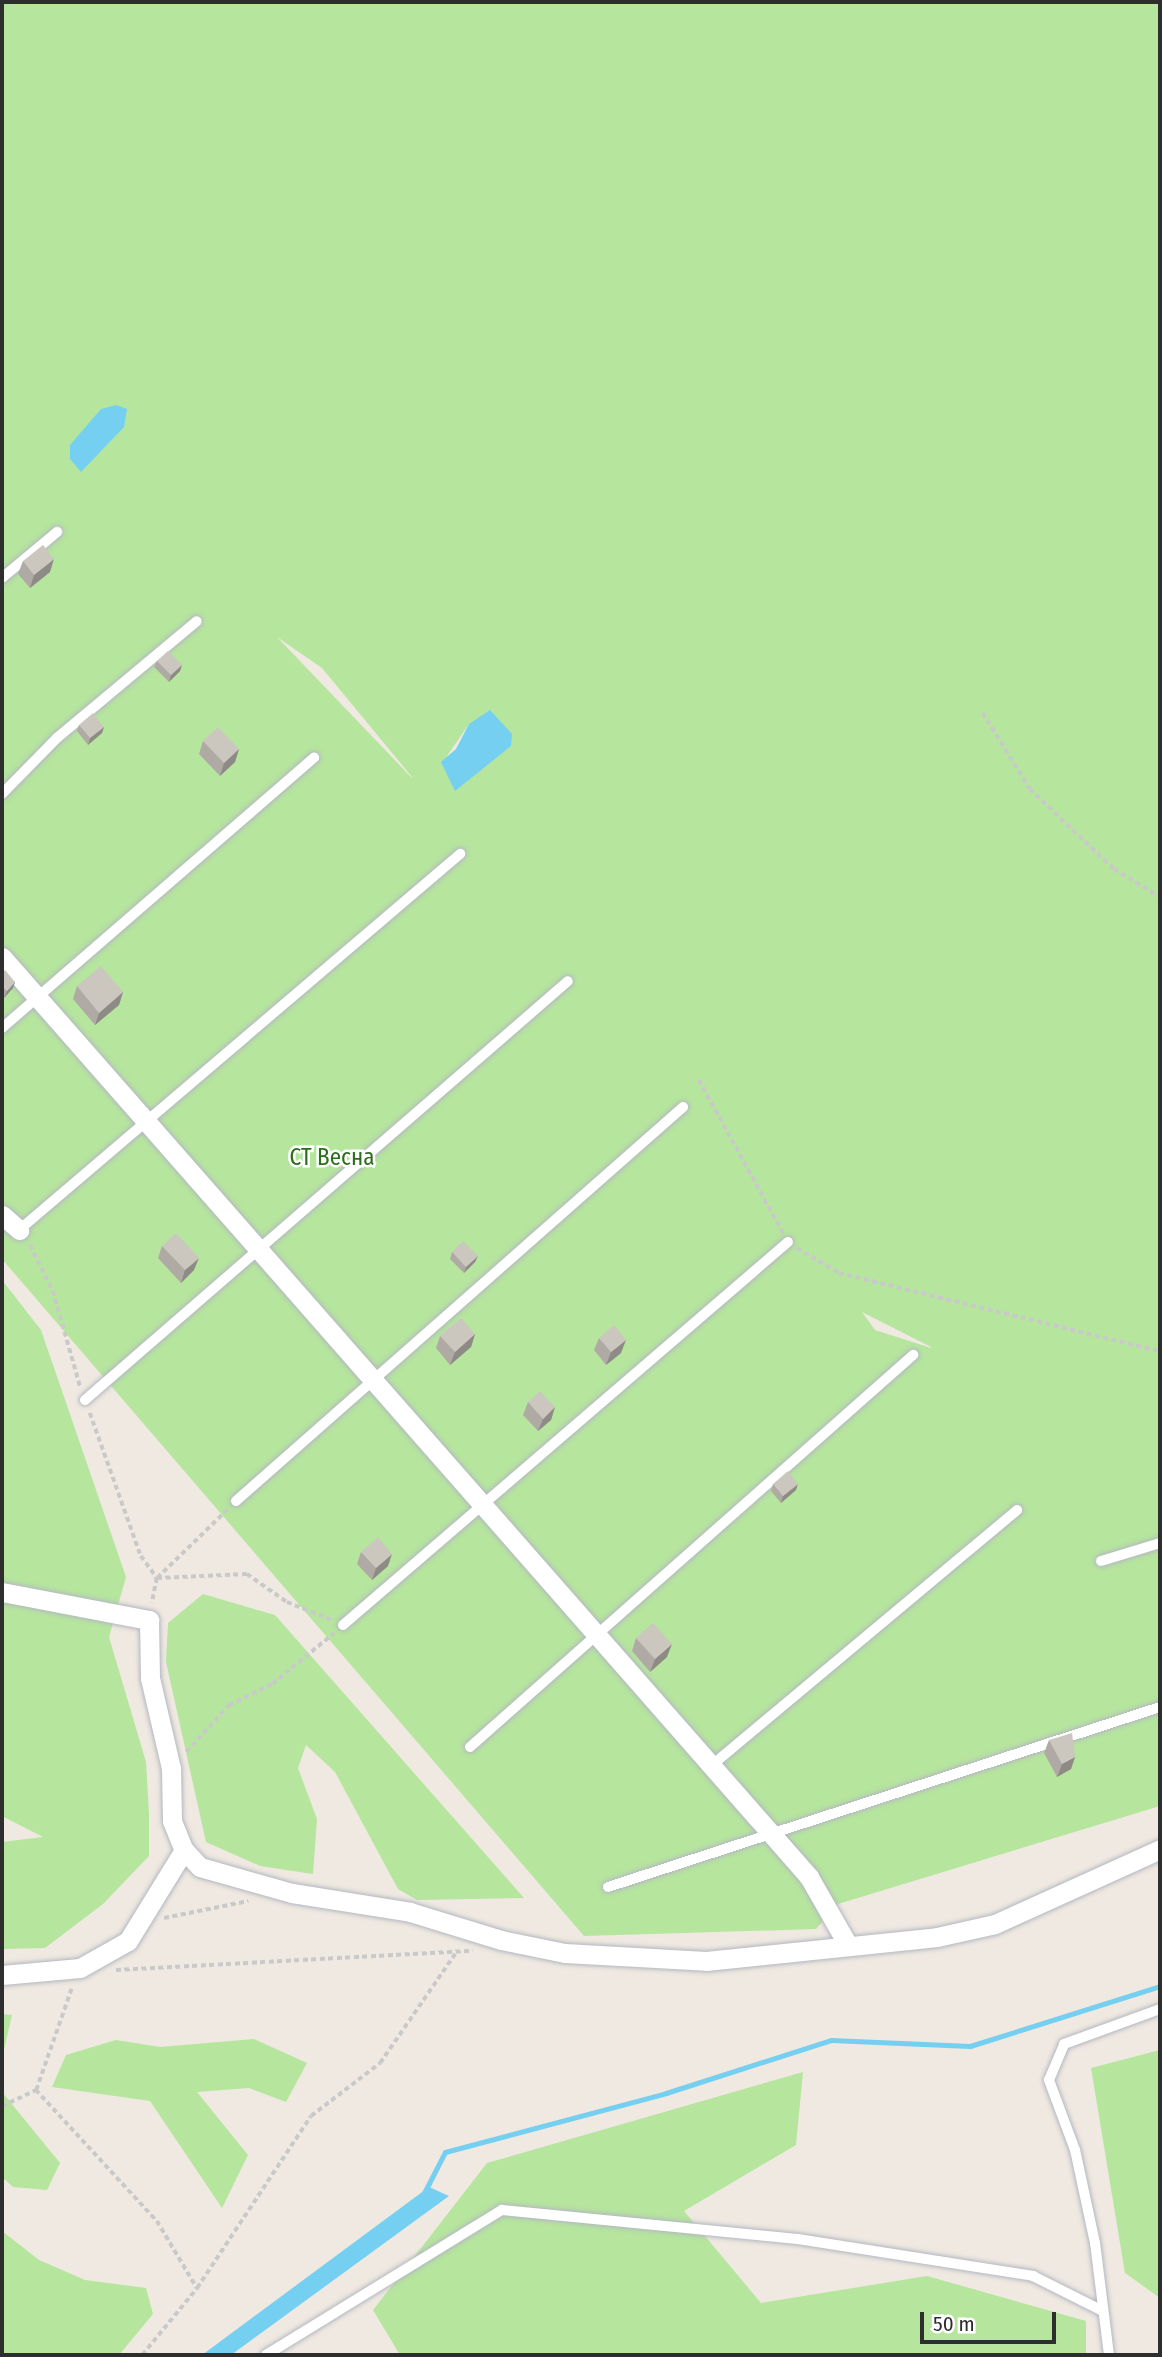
<!DOCTYPE html>
<meta charset="utf-8">
<style>
body{margin:0}
#map{position:relative;width:1162px;height:2357px;overflow:hidden;background:#efe9e1;font-family:"Fira Sans Condensed",sans-serif}
div>[style]{position:absolute}
.green>*{inset:0;background:#b6e59e}
.water>*{inset:0;background:#75cff0}
.stream>*{height:5px;margin:-2.5px;padding:0 2.5px;transform-origin:2.5px;border-radius:2.5px;background:#75cff0}
.path>*{height:3.5px;margin-top:-1.75px;transform-origin:0;background:repeating-linear-gradient(90deg,#c9c9c9 0 5px,transparent 0 8.5px)}
.roads{filter:drop-shadow(0 0 2px #b4b7c1) drop-shadow(0 0 2px #b4b7c1)}
.service>*{height:10px;margin:-5px;padding:0 5px;transform-origin:5px;border-radius:5px;background:#fff}
.minor>*{height:19px;margin:-9.5px;padding:0 9.5px;transform-origin:9.5px;border-radius:9.5px;background:#fff}
.wall>*{inset:0;background:#afaba4}
.shaded-wall>*{inset:0;background:#8e8b86}
.building>*{inset:0;background:#cbc7bf}
span{translate:-50% -50%;white-space:nowrap;text-align:center;line-height:1.15;-webkit-text-stroke:5px #fff;paint-order:stroke}
.park-label{font-size:23px;color:#2c6e1b}
.frame{position:absolute;inset:0;border:4px solid #2e2e2e;pointer-events:none}
.scale{position:absolute;left:920px;top:2312px;width:136px;height:32px;box-sizing:border-box;border:4px solid #2e2e2e;border-top:0;padding-left:9px;font-size:21px;line-height:24px;white-space:nowrap;color:#2e2e2e;-webkit-text-stroke:5px #fff;paint-order:stroke}
</style>
<div id="map">
<div class="green">
<div style="clip-path:polygon(evenodd,2px 2px,1160px 2px,1160px 1806px,838px 1904px,816px 1929px,584px 1936px,2px 1259px,2px 2px,277px 637px,322px 668px,412px 777px,411px 777px,277px 637px,2px 2px,469px 724px,490px 761px,480px 766px,447px 756px,469px 724px,2px 2px,862px 1312px,931px 1347px,931px 1348px,875px 1330px,862px 1312px)"></div>
<div style="clip-path:polygon(2px 1280px,41px 1330px,126px 1577px,109px 1637px,146px 1762px,149px 1814px,149px 1856px,103px 1904px,45px 1948px,2px 1949px,2px 1842px,43px 1837px,2px 1816px)"></div>
<div style="clip-path:polygon(203px 1594px,275px 1615px,524px 1898px,417px 1900px,398px 1889px,335px 1772px,306px 1745px,298px 1768px,317px 1819px,313px 1874px,260px 1866px,206px 1842px,166px 1662px,168px 1623px)"></div>
<div style="clip-path:polygon(2px 2014px,12px 2015px,2px 2058px)"></div>
<div style="clip-path:polygon(254px 2039px,307px 2063px,286px 2102px,249px 2088px,197px 2092px,248px 2155px,222px 2208px,150px 2101px,52px 2087px,66px 2055px,116px 2040px,160px 2047px)"></div>
<div style="clip-path:polygon(1160px 2050px,1160px 2298px,1125px 2273px,1091px 2068px)"></div>
<div style="clip-path:polygon(803px 2072px,796px 2145px,684px 2211px,761px 2303px,927px 2276px,1086px 2321px,1086px 2355px,400px 2355px,373px 2310px,487px 2163px)"></div>
<div style="clip-path:polygon(2px 2092px,60px 2163px,47px 2190px,13px 2187px,2px 2177px)"></div>
<div style="clip-path:polygon(2px 2231px,39px 2260px,85px 2280px,146px 2288px,153px 2314px,119px 2355px,2px 2355px)"></div>
</div>
<div class="water">
<div style="clip-path:polygon(116px 405px,127px 409px,124px 427px,81px 472px,70px 459px,70px 445px,101px 409px)"></div>
<div style="clip-path:polygon(490px 710px,512px 734px,511px 746px,455px 791px,441px 762px,456px 749px,469px 724px)"></div>
<div style="clip-path:polygon(429px 2187px,449px 2196px,231px 2355px,202px 2355px)"></div>
</div>
<div class="stream">
<div style="left:424px;top:2193px;width:46px;rotate:-62.9deg"></div>
<div style="left:445px;top:2152px;width:229px;rotate:-14.9deg"></div>
<div style="left:666px;top:2093px;width:173px;rotate:-17.8deg"></div>
<div style="left:831px;top:2040px;width:139px;rotate:2.5deg"></div>
<div style="left:970px;top:2046px;width:199px;rotate:-17.5deg"></div>
</div>
<div class="path">
<div style="left:983px;top:713px;width:89px;rotate:58.3deg"></div>
<div style="left:1030px;top:789px;width:116px;rotate:43.6deg"></div>
<div style="left:1114px;top:869px;width:54px;rotate:31.3deg"></div>
<div style="left:699px;top:1080px;width:175px;rotate:61.2deg"></div>
<div style="left:30px;top:1245px;width:51px;rotate:63.4deg"></div>
<div style="left:53px;top:1291px;width:99px;rotate:74.1deg"></div>
<div style="left:797px;top:1248px;width:49px;rotate:30.8deg"></div>
<div style="left:839px;top:1273px;width:330px;rotate:13.7deg"></div>
<div style="left:90px;top:1413px;width:152px;rotate:70.4deg"></div>
<div style="left:141px;top:1556px;width:27px;rotate:54deg"></div>
<div style="left:157px;top:1578px;width:26px;rotate:101deg"></div>
<div style="left:157px;top:1578px;width:90px;rotate:-2.5deg"></div>
<div style="left:247px;top:1574px;width:49px;rotate:35deg"></div>
<div style="left:287px;top:1602px;width:48px;rotate:21.8deg"></div>
<div style="left:157px;top:1578px;width:98px;rotate:-44.2deg"></div>
<div style="left:186px;top:1752px;width:64px;rotate:-47.5deg"></div>
<div style="left:229px;top:1705px;width:48px;rotate:-26deg"></div>
<div style="left:272px;top:1684px;width:80px;rotate:-39.4deg"></div>
<div style="left:164px;top:1918px;width:86px;rotate:-11.4deg"></div>
<div style="left:116px;top:1970px;width:357px;rotate:-3.1deg"></div>
<div style="left:36px;top:2090px;width:109px;rotate:-70.7deg"></div>
<div style="left:2px;top:2106px;width:38px;rotate:-25deg"></div>
<div style="left:36px;top:2090px;width:178px;rotate:47.3deg"></div>
<div style="left:157px;top:2221px;width:78px;rotate:59.2deg"></div>
<div style="left:142px;top:2355px;width:87px;rotate:-50.6deg"></div>
<div style="left:197px;top:2288px;width:206px;rotate:-56.5deg"></div>
<div style="left:311px;top:2116px;width:87px;rotate:-37.5deg"></div>
<div style="left:380px;top:2063px;width:136px;rotate:-55.5deg"></div>
</div>
<div class="roads">
<div class="service">
<div style="left:2px;top:578px;width:72px;rotate:-39.9deg"></div>
<div style="left:2px;top:794px;width:78px;rotate:-45.5deg"></div>
<div style="left:57px;top:738px;width:182px;rotate:-39.9deg"></div>
<div style="left:2px;top:1028px;width:413px;rotate:-40.9deg"></div>
<div style="left:19px;top:1230px;width:580px;rotate:-40.45deg"></div>
<div style="left:85px;top:1400px;width:639px;rotate:-40.94deg"></div>
<div style="left:236px;top:1501px;width:596px;rotate:-41.39deg"></div>
<div style="left:1101px;top:1561px;width:62px;rotate:-17deg"></div>
<div style="left:343px;top:1625px;width:587px;rotate:-40.72deg"></div>
<div style="left:470px;top:1747px;width:592px;rotate:-41.5deg"></div>
<div style="left:711px;top:1766px;width:399px;rotate:-39.9deg"></div>
<div style="left:608px;top:1887px;width:581px;rotate:-18.06deg"></div>
<div style="left:266px;top:2355px;width:277px;rotate:-31.6deg"></div>
<div style="left:502px;top:2210px;width:297px;rotate:5.6deg"></div>
<div style="left:798px;top:2239px;width:238px;rotate:8.9deg"></div>
<div style="left:1033px;top:2276px;width:78px;rotate:26.6deg"></div>
<div style="left:1109px;top:2355px;width:113px;rotate:-97.1deg"></div>
<div style="left:1095px;top:2243px;width:95px;rotate:-102.1deg"></div>
<div style="left:1075px;top:2150px;width:75px;rotate:-110.4deg"></div>
<div style="left:1049px;top:2080px;width:39px;rotate:-67deg"></div>
<div style="left:1064px;top:2044px;width:102px;rotate:-20deg"></div>
</div>
<div class="minor">
<div style="left:2px;top:957px;width:1224px;rotate:48.74deg"></div>
<div style="left:809px;top:1877px;width:78px;rotate:60.2deg"></div>
<div style="left:2px;top:1215px;width:23px;rotate:41deg"></div>
<div style="left:2px;top:1592px;width:150px;rotate:10.8deg"></div>
<div style="left:149px;top:1620px;width:58px;rotate:89deg"></div>
<div style="left:150px;top:1678px;width:92px;rotate:76.9deg"></div>
<div style="left:171px;top:1768px;width:53px;rotate:88.9deg"></div>
<div style="left:172px;top:1821px;width:31px;rotate:68deg"></div>
<div style="left:184px;top:1850px;width:23px;rotate:47deg"></div>
<div style="left:200px;top:1867px;width:96px;rotate:15.8deg"></div>
<div style="left:292px;top:1893px;width:120px;rotate:9.1deg"></div>
<div style="left:410px;top:1912px;width:95px;rotate:17.1deg"></div>
<div style="left:501px;top:1940px;width:65px;rotate:11.5deg"></div>
<div style="left:565px;top:1953px;width:141px;rotate:3.2deg"></div>
<div style="left:706px;top:1961px;width:232px;rotate:-5.9deg"></div>
<div style="left:937px;top:1937px;width:59px;rotate:-12.6deg"></div>
<div style="left:995px;top:1924px;width:181px;rotate:-24.4deg"></div>
<div style="left:2px;top:1975px;width:78px;rotate:-5.1deg"></div>
<div style="left:80px;top:1968px;width:55px;rotate:-29.4deg"></div>
<div style="left:128px;top:1941px;width:107px;rotate:-58.4deg"></div>
</div>
</div>
<div class="wall">
<div style="clip-path:polygon(23px 561px,50px 572px,30px 588px,18px 574px)"></div>
<div style="clip-path:polygon(157px 661px,182px 665px,180px 671px,169px 682px,154px 667px)"></div>
<div style="clip-path:polygon(79px 725px,104px 727px,102px 733px,88px 745px,77px 731px)"></div>
<div style="clip-path:polygon(203px 741px,239px 749px,235px 762px,220px 776px,199px 754px)"></div>
<div style="clip-path:polygon(2px 973px,15px 982px,13px 988px,4px 998px,2px 995px)"></div>
<div style="clip-path:polygon(77px 986px,123px 992px,119px 1005px,95px 1025px,73px 999px)"></div>
<div style="clip-path:polygon(162px 1246px,194px 1270px,181px 1283px,158px 1258px)"></div>
<div style="clip-path:polygon(452px 1252px,478px 1256px,475px 1262px,464px 1273px,450px 1259px)"></div>
<div style="clip-path:polygon(475px 1334px,471px 1347px,450px 1365px,436px 1348px,440px 1336px)"></div>
<div style="clip-path:polygon(599px 1338px,621px 1353px,606px 1365px,594px 1350px)"></div>
<div style="clip-path:polygon(528px 1402px,555px 1407px,551px 1420px,538px 1431px,523px 1415px)"></div>
<div style="clip-path:polygon(773px 1484px,796px 1490px,781px 1503px,771px 1491px)"></div>
<div style="clip-path:polygon(361px 1552px,388px 1566px,372px 1580px,357px 1564px)"></div>
<div style="clip-path:polygon(636px 1638px,667px 1657px,650px 1672px,632px 1651px)"></div>
<div style="clip-path:polygon(1049px 1740px,1075px 1757px,1071px 1769px,1057px 1777px,1044px 1753px)"></div>
</div>
<div class="shaded-wall">
<div style="clip-path:polygon(54px 559px,50px 572px,30px 588px,34px 575px)"></div>
<div style="clip-path:polygon(182px 665px,180px 671px,169px 682px,171px 675px)"></div>
<div style="clip-path:polygon(104px 727px,102px 733px,88px 745px,90px 738px)"></div>
<div style="clip-path:polygon(239px 749px,235px 762px,220px 776px,224px 763px)"></div>
<div style="clip-path:polygon(15px 982px,13px 988px,4px 998px,7px 991px)"></div>
<div style="clip-path:polygon(123px 992px,119px 1005px,95px 1025px,99px 1013px)"></div>
<div style="clip-path:polygon(478px 1256px,475px 1262px,464px 1273px,466px 1267px)"></div>
<div style="clip-path:polygon(199px 1258px,194px 1270px,181px 1283px,185px 1270px)"></div>
<div style="clip-path:polygon(475px 1334px,471px 1347px,450px 1365px,455px 1352px)"></div>
<div style="clip-path:polygon(626px 1340px,621px 1353px,606px 1365px,611px 1352px)"></div>
<div style="clip-path:polygon(555px 1407px,551px 1420px,538px 1431px,543px 1419px)"></div>
<div style="clip-path:polygon(798px 1484px,796px 1490px,781px 1503px,783px 1496px)"></div>
<div style="clip-path:polygon(392px 1554px,388px 1566px,372px 1580px,376px 1568px)"></div>
<div style="clip-path:polygon(672px 1644px,667px 1657px,650px 1672px,655px 1659px)"></div>
<div style="clip-path:polygon(1075px 1757px,1071px 1769px,1057px 1777px,1062px 1764px)"></div>
</div>
<div class="building">
<div style="clip-path:polygon(43px 545px,54px 559px,34px 575px,23px 561px)"></div>
<div style="clip-path:polygon(168px 651px,182px 665px,171px 675px,157px 661px)"></div>
<div style="clip-path:polygon(93px 713px,104px 727px,90px 738px,79px 725px)"></div>
<div style="clip-path:polygon(218px 727px,239px 749px,224px 763px,203px 741px)"></div>
<div style="clip-path:polygon(101px 966px,123px 992px,99px 1013px,77px 986px)"></div>
<div style="clip-path:polygon(5px 970px,15px 982px,7px 991px,2px 987px,2px 973px)"></div>
<div style="clip-path:polygon(176px 1233px,199px 1258px,185px 1270px,162px 1246px)"></div>
<div style="clip-path:polygon(463px 1241px,478px 1256px,466px 1267px,452px 1252px)"></div>
<div style="clip-path:polygon(461px 1318px,475px 1334px,455px 1352px,440px 1336px)"></div>
<div style="clip-path:polygon(614px 1325px,626px 1340px,611px 1352px,599px 1338px)"></div>
<div style="clip-path:polygon(540px 1391px,555px 1407px,543px 1419px,528px 1402px)"></div>
<div style="clip-path:polygon(788px 1471px,798px 1484px,783px 1496px,773px 1484px)"></div>
<div style="clip-path:polygon(378px 1537px,392px 1554px,376px 1568px,361px 1552px)"></div>
<div style="clip-path:polygon(653px 1623px,672px 1644px,655px 1659px,636px 1638px)"></div>
<div style="clip-path:polygon(1072px 1733px,1075px 1757px,1062px 1764px,1049px 1740px)"></div>
</div>
<div class="park-label">
<span style="left:332px;top:1157px">СТ Весна</span>
</div>
<div class="frame"></div>
<div class="scale">50 m</div>
</div>
